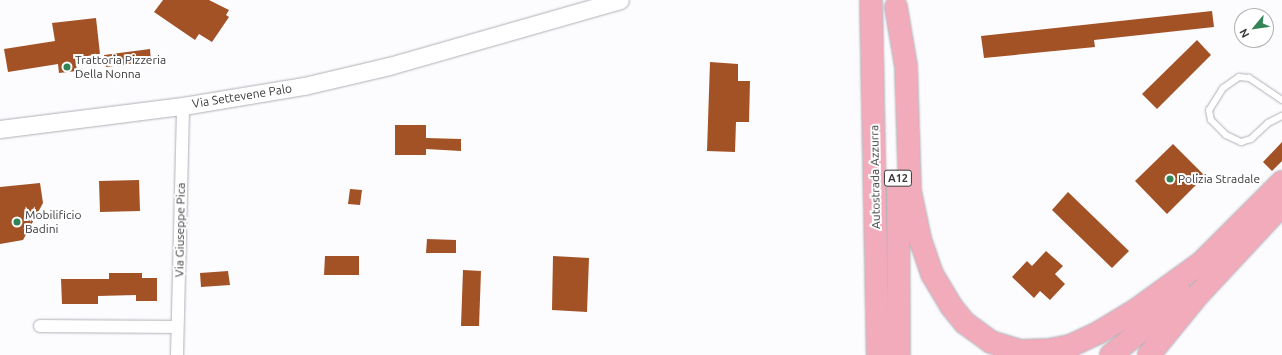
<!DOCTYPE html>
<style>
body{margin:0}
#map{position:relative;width:1282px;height:355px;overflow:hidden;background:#fcfbfe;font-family:Ubuntu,sans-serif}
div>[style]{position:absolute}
.building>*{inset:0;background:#a25225}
.roads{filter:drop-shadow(0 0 1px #b1afb7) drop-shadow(0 0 1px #b1afb7)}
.lane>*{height:6px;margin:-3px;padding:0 3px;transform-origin:3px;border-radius:3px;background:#fff}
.street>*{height:12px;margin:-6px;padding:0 6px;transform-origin:6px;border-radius:6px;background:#fff}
.secondary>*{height:17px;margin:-8.5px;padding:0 8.5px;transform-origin:8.5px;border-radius:8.5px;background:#fff}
.highway>*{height:22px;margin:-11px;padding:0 11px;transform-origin:11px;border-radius:11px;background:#f2abba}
.dots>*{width:11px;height:11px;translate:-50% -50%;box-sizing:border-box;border:2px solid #fff;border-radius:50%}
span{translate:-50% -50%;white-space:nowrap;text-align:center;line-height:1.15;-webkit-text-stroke:4px #fff;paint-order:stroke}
.shield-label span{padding:1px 3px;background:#fff;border:1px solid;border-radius:3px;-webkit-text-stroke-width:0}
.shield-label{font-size:11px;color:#39393c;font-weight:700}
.poi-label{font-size:12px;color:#39393c}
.left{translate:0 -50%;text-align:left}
.street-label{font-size:12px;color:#39393c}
.north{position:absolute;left:1234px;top:8px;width:40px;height:40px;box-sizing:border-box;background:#fff;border:1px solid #b0b0b1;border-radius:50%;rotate:241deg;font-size:11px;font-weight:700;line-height:16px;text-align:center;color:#39393c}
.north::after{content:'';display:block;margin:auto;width:14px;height:18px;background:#328355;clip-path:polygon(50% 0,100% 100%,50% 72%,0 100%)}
</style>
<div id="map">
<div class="building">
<div style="clip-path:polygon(163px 0,209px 0,229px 10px,226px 15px,229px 17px,212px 42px,199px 34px,195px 40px,154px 12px)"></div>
<div style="clip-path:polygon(1212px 11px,1214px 27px,1094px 40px,1095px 47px,984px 58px,981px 36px)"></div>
<div style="clip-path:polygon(96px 18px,100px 54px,75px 58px,77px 71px,59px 73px,58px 64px,8px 72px,4px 49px,55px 41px,52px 23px)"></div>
<div style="clip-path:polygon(1197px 40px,1211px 55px,1157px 109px,1142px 94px)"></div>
<div style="clip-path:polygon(150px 49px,151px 61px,106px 67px,104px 55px)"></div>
<div style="clip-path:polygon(710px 62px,738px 64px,738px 81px,750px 81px,749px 122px,736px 122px,735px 152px,707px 151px)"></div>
<div style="clip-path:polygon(395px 125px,426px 125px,426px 138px,461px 139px,461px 151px,426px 149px,426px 155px,395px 155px)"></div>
<div style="clip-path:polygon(1282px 142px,1282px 161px,1272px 171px,1263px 162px)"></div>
<div style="clip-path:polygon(1173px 144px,1205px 176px,1167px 214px,1135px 181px)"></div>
<div style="clip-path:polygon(139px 180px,140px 211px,100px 212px,99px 181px)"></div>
<div style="clip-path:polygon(40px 183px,43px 203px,23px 240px,0 244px,0 187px)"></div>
<div style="clip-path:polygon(350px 189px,362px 190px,360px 205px,348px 204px)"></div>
<div style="clip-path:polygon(1068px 192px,1129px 251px,1112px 268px,1052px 210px)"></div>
<div style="clip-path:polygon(427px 239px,456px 240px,456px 253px,426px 253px)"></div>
<div style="clip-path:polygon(1046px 251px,1063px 266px,1055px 274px,1065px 284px,1050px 300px,1040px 291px,1034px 298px,1012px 277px,1027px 261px,1032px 266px)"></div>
<div style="clip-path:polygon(325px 256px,359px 256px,359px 275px,324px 275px)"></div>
<div style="clip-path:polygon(553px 256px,589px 258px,587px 312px,552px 310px)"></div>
<div style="clip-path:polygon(463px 270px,481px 271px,479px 326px,461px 326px)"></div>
<div style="clip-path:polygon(228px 271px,230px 285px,201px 287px,200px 273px)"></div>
<div style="clip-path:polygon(109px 273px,142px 273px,142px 278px,157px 278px,157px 301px,136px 301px,136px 295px,98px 296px,98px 304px,62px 304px,61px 279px,109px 279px)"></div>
</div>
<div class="roads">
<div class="lane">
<div style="left:1282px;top:100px;width:40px;rotate:-146deg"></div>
<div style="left:1249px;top:78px;width:10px;rotate:-174deg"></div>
<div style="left:1239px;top:77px;width:19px;rotate:145deg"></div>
<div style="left:1223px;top:88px;width:26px;rotate:122deg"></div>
<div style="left:1209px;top:110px;width:10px;rotate:79deg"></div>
<div style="left:1211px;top:120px;width:21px;rotate:45deg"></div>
<div style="left:1226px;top:135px;width:17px;rotate:25deg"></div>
<div style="left:1241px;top:142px;width:10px;rotate:-17deg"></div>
<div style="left:1251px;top:139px;width:23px;rotate:-43deg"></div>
<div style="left:1268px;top:123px;width:16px;rotate:-27deg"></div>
</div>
<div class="street">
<div style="left:40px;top:326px;width:137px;rotate:0.4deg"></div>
<div style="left:177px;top:355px;width:249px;rotate:-88.6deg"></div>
</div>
<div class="secondary">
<div style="left:0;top:129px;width:184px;rotate:-7.2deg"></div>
<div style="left:183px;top:106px;width:123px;rotate:-9.4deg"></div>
<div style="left:304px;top:86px;width:87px;rotate:-13.2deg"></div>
<div style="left:389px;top:66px;width:240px;rotate:-15.9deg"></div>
</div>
<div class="highway">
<div style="left:871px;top:0;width:355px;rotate:88.9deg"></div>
<div style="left:896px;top:7px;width:60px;rotate:80.4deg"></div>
<div style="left:906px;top:66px;width:125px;rotate:88.2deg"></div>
<div style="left:910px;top:191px;width:49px;rotate:78.2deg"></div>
<div style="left:920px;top:239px;width:37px;rotate:71deg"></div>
<div style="left:932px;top:274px;width:37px;rotate:59deg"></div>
<div style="left:951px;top:306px;width:22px;rotate:51deg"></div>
<div style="left:965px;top:323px;width:32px;rotate:36deg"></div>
<div style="left:991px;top:342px;width:30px;rotate:17deg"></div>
<div style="left:1020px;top:351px;width:29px;rotate:-2deg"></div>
<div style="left:1049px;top:350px;width:21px;rotate:-11deg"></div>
<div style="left:1070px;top:346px;width:31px;rotate:-25deg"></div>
<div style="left:1098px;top:333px;width:44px;rotate:-31.2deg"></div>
<div style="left:1136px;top:310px;width:82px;rotate:-36deg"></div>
<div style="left:1202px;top:262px;width:113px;rotate:-45deg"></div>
<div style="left:898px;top:182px;width:173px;rotate:89.7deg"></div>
<div style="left:1111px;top:355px;width:46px;rotate:-38.9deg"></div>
<div style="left:1147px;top:326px;width:48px;rotate:-48.4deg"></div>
<div style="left:1149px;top:355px;width:77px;rotate:-50.8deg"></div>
<div style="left:1198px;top:295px;width:123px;rotate:-47deg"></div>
</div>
</div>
<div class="dots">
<div style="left:67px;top:67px;background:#328355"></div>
<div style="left:1170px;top:179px;background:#328355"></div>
<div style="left:17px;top:222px;background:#328355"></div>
</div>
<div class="shield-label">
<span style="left:898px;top:178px">A12</span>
</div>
<div class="poi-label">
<span class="left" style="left:75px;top:67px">Trattoria Pizzeria<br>Della Nonna</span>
<span class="left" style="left:1178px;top:179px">Polizia Stradale</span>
<span class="left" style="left:25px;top:222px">Mobilificio<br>Badini</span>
</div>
<div class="street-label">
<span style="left:242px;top:96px;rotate:-9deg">Via Settevene Palo</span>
<span style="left:875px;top:177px;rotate:-91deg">Autostrada Azzurra</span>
<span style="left:180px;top:230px;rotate:-89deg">Via Giuseppe Pica</span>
</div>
<div class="north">N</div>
</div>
